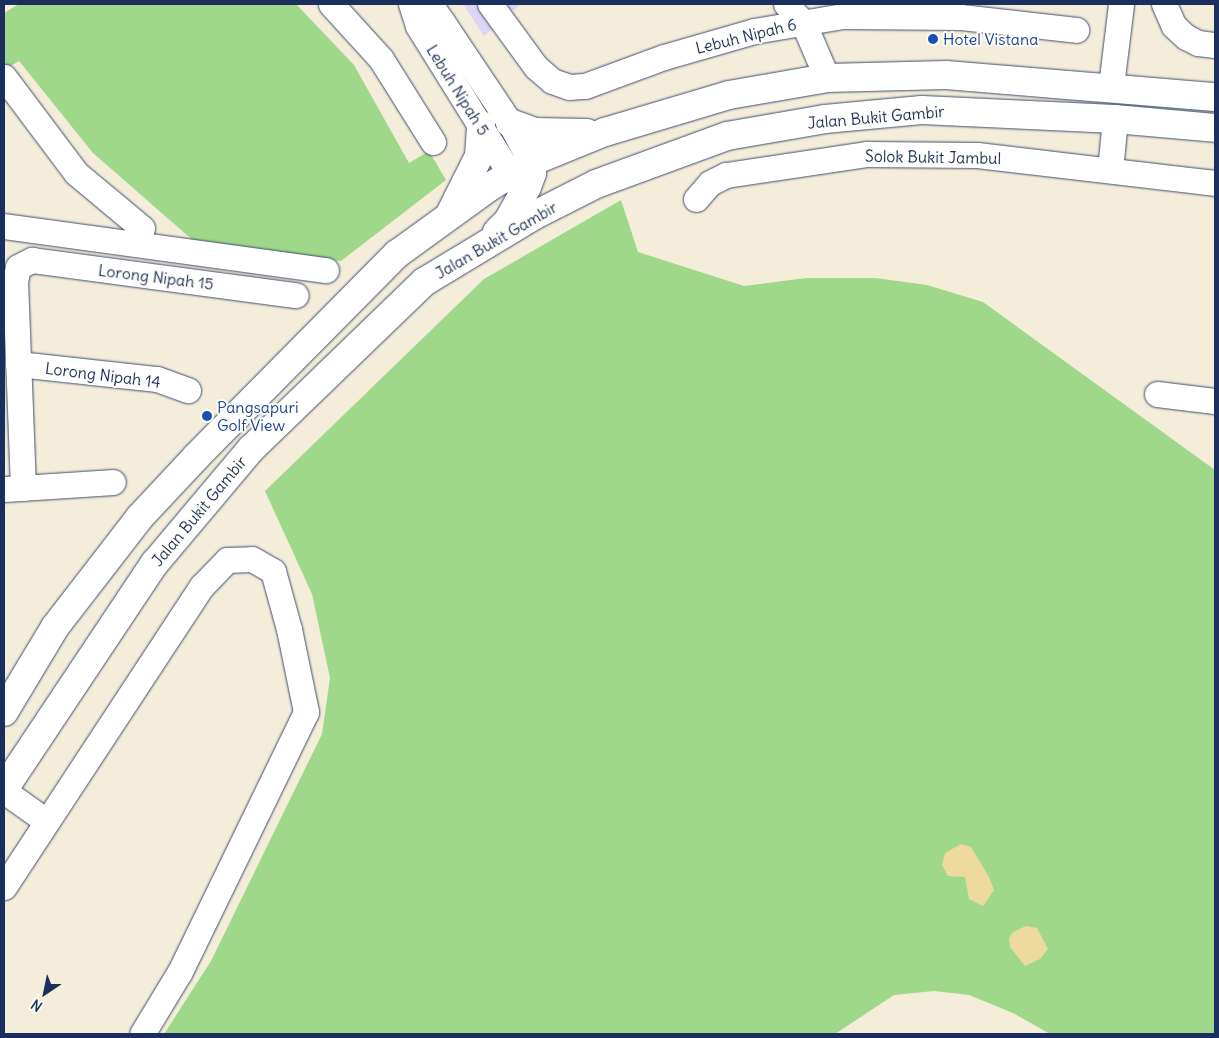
<!DOCTYPE html>
<style>
body{margin:0}
#map{position:relative;width:1219px;height:1038px;overflow:hidden;background:#f4edd9;font-family:Delius,sans-serif}
div>[style]{position:absolute}
.built>*{inset:0;background:#ddd5f6}
.green>*{inset:0;background:#9fd88a}
.sand>*{inset:0;background:#eeda9e}
.roads{filter:drop-shadow(0 0 1px #3c4c70) drop-shadow(0 0 1px #3c4c70)}
.minor>*{height:25px;margin:-12.5px;padding:0 12.5px;transform-origin:12.5px;border-radius:12.5px;background:#fff}
.major>*{height:28px;margin:-14px;padding:0 14px;transform-origin:14px;border-radius:14px;background:#fff}
.dots>*{width:14px;height:14px;translate:-50% -50%;box-sizing:border-box;border:2px solid #fdfcf7;border-radius:50%}
span{translate:-50% -50%;white-space:nowrap;text-align:center;line-height:1.15;-webkit-text-stroke:4px #fdfcf7;paint-order:stroke}
.street-label{font-size:16px;color:#1b2f5e}
.transit-label{font-size:16px;color:#164399}
.left{translate:0 -50%;text-align:left}
.frame{position:absolute;inset:0;border:5px solid #1b2f5e;pointer-events:none}
.north{position:absolute;left:20px;top:968px;width:50px;height:50px;-webkit-text-stroke:4px #fdfcf7;paint-order:stroke;rotate:214deg;font-size:14px;font-weight:700;line-height:20px;text-align:center;color:#1b2f5e}
.north::after{content:'';display:block;margin:auto;width:18px;height:22px;background:#1b2f5e;clip-path:polygon(50% 0,100% 100%,50% 72%,0 100%)}
</style>
<div id="map">
<div class="built">
<div style="clip-path:polygon(463px 4px,521px 4px,484px 36px)"></div>
</div>
<div class="green">
<div style="clip-path:polygon(19px 4px,296px 4px,354px 65px,409px 163px,429px 151px,446px 180px,341px 261px,196px 243px,93px 153px,19px 61px,7px 68px,4px 63px,4px 13px)"></div>
<div style="clip-path:polygon(621px 200px,638px 252px,744px 286px,806px 278px,875px 278px,927px 285px,983px 302px,1215px 470px,1215px 1034px,1050px 1034px,1013px 1013px,969px 995px,934px 991px,894px 995px,835px 1034px,164px 1034px,211px 961px,322px 734px,330px 678px,312px 594px,265px 491px,484px 279px)"></div>
</div>
<div class="sand">
<div style="clip-path:polygon(961px 844px,971px 847px,989px 877px,994px 890px,983px 906px,969px 899px,965px 877px,948px 876px,942px 865px,945px 853px)"></div>
<div style="clip-path:polygon(1026px 926px,1037px 928px,1048px 949px,1040px 959px,1025px 966px,1010px 947px,1009px 938px,1013px 932px)"></div>
</div>
<div class="roads">
<div class="minor">
<div style="left:331px;top:4px;width:74px;rotate:47.7deg"></div>
<div style="left:381px;top:59px;width:98px;rotate:57.9deg"></div>
<div style="left:411px;top:4px;width:23px;rotate:72deg"></div>
<div style="left:418px;top:26px;width:174px;rotate:58.1deg"></div>
<div style="left:418px;top:4px;width:17px;rotate:21deg"></div>
<div style="left:434px;top:10px;width:16px;rotate:55deg"></div>
<div style="left:443px;top:23px;width:120px;rotate:56.2deg"></div>
<div style="left:510px;top:123px;width:44px;rotate:61.7deg"></div>
<div style="left:490px;top:4px;width:78px;rotate:53.9deg"></div>
<div style="left:536px;top:67px;width:21px;rotate:41deg"></div>
<div style="left:552px;top:81px;width:18px;rotate:19deg"></div>
<div style="left:569px;top:87px;width:16px;rotate:-4deg"></div>
<div style="left:585px;top:86px;width:84px;rotate:-20.2deg"></div>
<div style="left:664px;top:57px;width:94px;rotate:-16.1deg"></div>
<div style="left:754px;top:31px;width:90px;rotate:-9.6deg"></div>
<div style="left:843px;top:16px;width:118px;rotate:0.5deg"></div>
<div style="left:961px;top:17px;width:116px;rotate:6.4deg"></div>
<div style="left:786px;top:4px;width:25px;rotate:47deg"></div>
<div style="left:803px;top:22px;width:61px;rotate:66.8deg"></div>
<div style="left:1164px;top:4px;width:24px;rotate:66deg"></div>
<div style="left:1174px;top:26px;width:16px;rotate:43deg"></div>
<div style="left:1186px;top:37px;width:13px;rotate:27deg"></div>
<div style="left:1198px;top:43px;width:17px;rotate:7deg"></div>
<div style="left:4px;top:77px;width:120px;rotate:53.1deg"></div>
<div style="left:76px;top:173px;width:86px;rotate:39.8deg"></div>
<div style="left:1111px;top:86px;width:83px;rotate:-83deg"></div>
<div style="left:1110px;top:170px;width:51px;rotate:-84.4deg"></div>
<div style="left:696px;top:199px;width:21px;rotate:-49deg"></div>
<div style="left:710px;top:183px;width:18px;rotate:-27deg"></div>
<div style="left:726px;top:175px;width:143px;rotate:-8.5deg"></div>
<div style="left:867px;top:154px;width:110px;rotate:0.5deg"></div>
<div style="left:977px;top:155px;width:240px;rotate:6.7deg"></div>
<div style="left:4px;top:226px;width:325px;rotate:7.8deg"></div>
<div style="left:18px;top:364px;width:140px;rotate:6.2deg"></div>
<div style="left:157px;top:379px;width:33px;rotate:20deg"></div>
<div style="left:1157px;top:394px;width:58px;rotate:6.9deg"></div>
<div style="left:23px;top:488px;width:206px;rotate:-92.2deg"></div>
<div style="left:15px;top:282px;width:15px;rotate:-79deg"></div>
<div style="left:18px;top:267px;width:16px;rotate:-27deg"></div>
<div style="left:32px;top:260px;width:266px;rotate:7.6deg"></div>
<div style="left:4px;top:489px;width:109px;rotate:-3.7deg"></div>
<div style="left:4px;top:791px;width:52px;rotate:35.5deg"></div>
<div style="left:4px;top:887px;width:360px;rotate:-56.7deg"></div>
<div style="left:202px;top:586px;width:36px;rotate:-46deg"></div>
<div style="left:227px;top:560px;width:25px;rotate:-2deg"></div>
<div style="left:252px;top:559px;width:24px;rotate:30deg"></div>
<div style="left:273px;top:571px;width:60px;rotate:74.6deg"></div>
<div style="left:289px;top:629px;width:85px;rotate:78.4deg"></div>
<div style="left:306px;top:712px;width:290px;rotate:115.9deg"></div>
<div style="left:179px;top:973px;width:71px;rotate:121.2deg"></div>
</div>
<div class="major">
<div style="left:510px;top:123px;width:27px;rotate:20deg"></div>
<div style="left:535px;top:132px;width:52px;rotate:1.1deg"></div>
<div style="left:451px;top:212px;width:63px;rotate:-63.4deg"></div>
<div style="left:479px;top:156px;width:31px;rotate:-86deg"></div>
<div style="left:497px;top:232px;width:16px;rotate:-45deg"></div>
<div style="left:508px;top:221px;width:39px;rotate:-61deg"></div>
<div style="left:527px;top:187px;width:15px;rotate:-70deg"></div>
<div style="left:532px;top:173px;width:11px;rotate:-95deg"></div>
<div style="left:4px;top:712px;width:99px;rotate:-59deg"></div>
<div style="left:55px;top:627px;width:139px;rotate:-52.3deg"></div>
<div style="left:140px;top:517px;width:83px;rotate:-46.9deg"></div>
<div style="left:197px;top:456px;width:284px;rotate:-45.3deg"></div>
<div style="left:397px;top:254px;width:116px;rotate:-35.9deg"></div>
<div style="left:491px;top:186px;width:47px;rotate:-31deg"></div>
<div style="left:531px;top:162px;width:80px;rotate:-22.1deg"></div>
<div style="left:605px;top:132px;width:129px;rotate:-16.6deg"></div>
<div style="left:729px;top:95px;width:99px;rotate:-9.8deg"></div>
<div style="left:827px;top:78px;width:119px;rotate:-1.4deg"></div>
<div style="left:946px;top:75px;width:270px;rotate:4.7deg"></div>
<div style="left:4px;top:789px;width:272px;rotate:-56.3deg"></div>
<div style="left:155px;top:563px;width:149px;rotate:-49.9deg"></div>
<div style="left:251px;top:449px;width:240px;rotate:-44deg"></div>
<div style="left:424px;top:282px;width:130px;rotate:-31.1deg"></div>
<div style="left:535px;top:215px;width:68px;rotate:-26.9deg"></div>
<div style="left:596px;top:184px;width:140px;rotate:-20.1deg"></div>
<div style="left:727px;top:136px;width:99px;rotate:-9.8deg"></div>
<div style="left:825px;top:119px;width:97px;rotate:-5.3deg"></div>
<div style="left:922px;top:110px;width:193px;rotate:2.7deg"></div>
<div style="left:1115px;top:119px;width:100px;rotate:5.1deg"></div>
</div>
</div>
<div class="dots">
<div style="left:933px;top:39px;background:#1a4fb4"></div>
<div style="left:207px;top:416px;background:#1a4fb4"></div>
</div>
<div class="street-label">
<span style="left:746px;top:36px;rotate:-14deg">Lebuh Nipah 6</span>
<span style="left:458px;top:90px;rotate:58deg">Lebuh Nipah 5</span>
<span style="left:876px;top:117px;rotate:-5deg">Jalan Bukit Gambir</span>
<span style="left:933px;top:157px;rotate:1deg">Solok Bukit Jambul</span>
<span style="left:496px;top:240px;rotate:-30deg">Jalan Bukit Gambir</span>
<span style="left:156px;top:277px;rotate:7deg">Lorong Nipah 15</span>
<span style="left:103px;top:375px;rotate:7deg">Lorong Nipah 14</span>
<span style="left:199px;top:511px;rotate:-50deg">Jalan Bukit Gambir</span>
</div>
<div class="transit-label">
<span class="left" style="left:943px;top:39px">Hotel Vistana</span>
<span class="left" style="left:217px;top:416px">Pangsapuri<br>Golf View</span>
</div>
<div class="frame"></div>
<div class="north">N</div>
</div>
